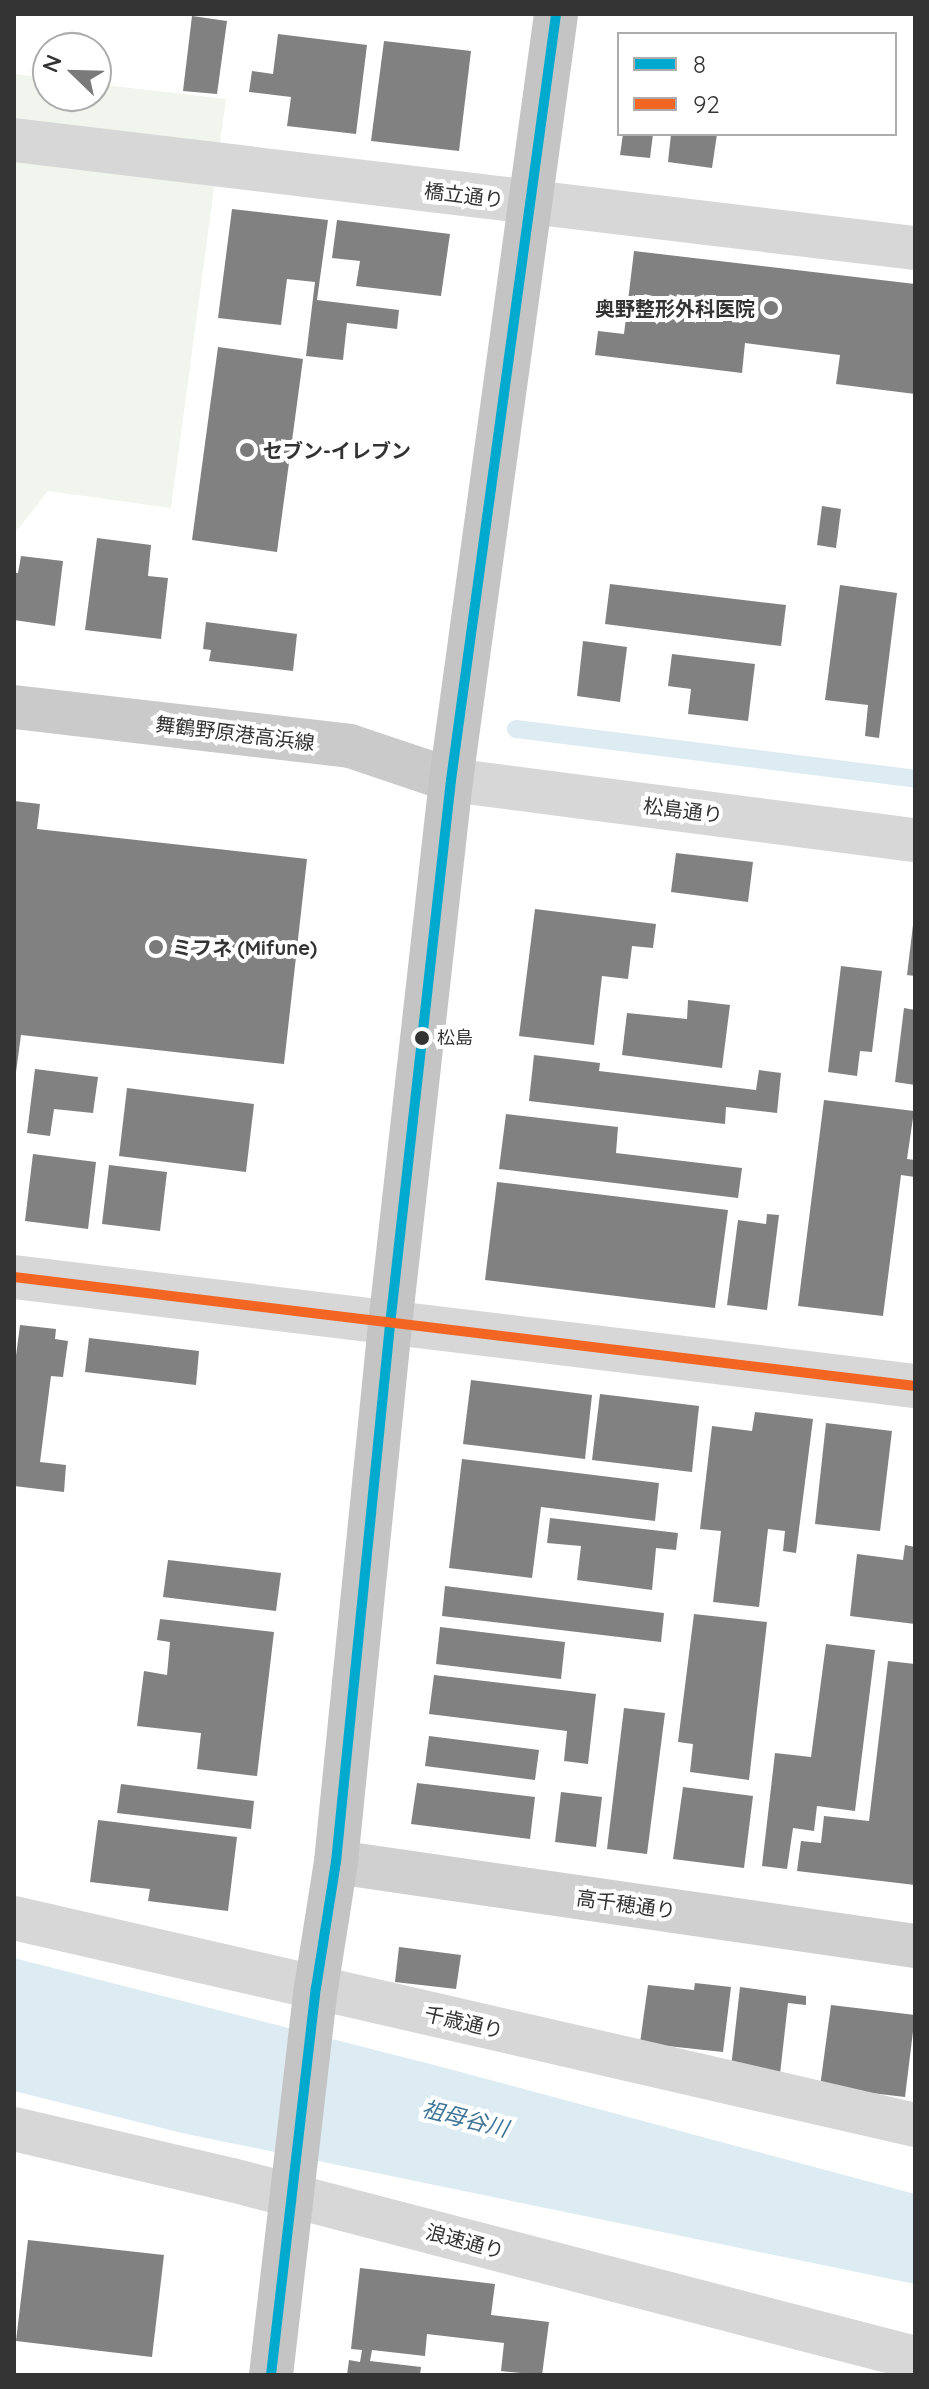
<!DOCTYPE html>
<meta charset="utf-8">
<style>
body{margin:0}
#map{position:relative;width:929px;height:2389px;overflow:hidden;background:#fff;font-family:Quicksand,"Noto Sans JP",sans-serif}
div>[style]{position:absolute}
.green>*{inset:0;background:#f1f5ed}
.water>*{inset:0;background:#ddebf3}
.stream>*{height:18px;margin:-9px;padding:0 9px;transform-origin:9px;border-radius:9px;background:#ddebf3}
.building>*{inset:0;background:#818181}
.street>*{height:44px;margin:-22px;padding:0 22px;transform-origin:22px;border-radius:22px;background:#d7d7d7}
.secondary>*{height:44px;margin:-22px;padding:0 22px;transform-origin:22px;border-radius:22px;background:#d0d0d0}
.primary>*{height:44px;margin:-22px;padding:0 22px;transform-origin:22px;border-radius:22px;background:#cacaca}
.highway>*{height:44px;margin:-22px;padding:0 22px;transform-origin:22px;border-radius:22px;background:#c4c4c4}
.bus-1>*{height:10px;margin:-5px;padding:0 5px;transform-origin:5px;border-radius:5px;background:#00a9ce}
.bus-2>*{height:10px;margin:-5px;padding:0 5px;transform-origin:5px;border-radius:5px;background:#f26522}
.dots>*{width:22px;height:22px;translate:-50% -50%;box-sizing:border-box;border:4px solid #fff;border-radius:50%}
span{translate:-50% -50%;white-space:nowrap;text-align:center;line-height:1.15;-webkit-text-stroke:8px #fff;paint-order:stroke}
.bus-label{font-size:18px;color:#333}
.left{translate:0 -50%;text-align:left}
.street-label{font-size:20px;color:#333}
.poi-label{font-size:20px;color:#333;font-weight:700}
.right{translate:-100% -50%;text-align:right}
.water-label{font-size:22px;color:#3f7597;font-style:italic}
.frame{position:absolute;inset:0;border:16px solid #333;pointer-events:none}
.legend{position:absolute;left:617px;top:32px;width:280px;height:104px;box-sizing:border-box;background:#fff;border:2px solid #adadad;margin:0;padding:10px 14px;list-style:none;font-size:24px;color:#333}
.legend li{display:flex;align-items:center;gap:16px;height:40px}
.legend b{width:40px;border:2px solid #adadad}
.north{position:absolute;left:32px;top:32px;width:80px;height:80px;box-sizing:border-box;background:#fff;border:2px solid #adadad;border-radius:50%;rotate:293deg;font-size:22px;font-weight:700;line-height:32px;text-align:center;color:#333}
.north::after{content:'';display:block;margin:auto;width:28px;height:36px;background:#7a7a7a;clip-path:polygon(50% 0,100% 100%,50% 72%,0 100%)}
</style>
<div id="map">
<div class="green">
<div style="clip-path:polygon(14px 74px,48px 78px,48px 96px,96px 96px,96px 84px,226px 99px,171px 508px,48px 491px,14px 534px)"></div>
</div>
<div class="water">
<div style="clip-path:polygon(14px 1958px,438px 2066px,915px 2194px,915px 2284px,182px 2133px,14px 2091px)"></div>
</div>
<div class="stream">
<div style="left:516px;top:729px;width:402px;rotate:7.1deg"></div>
</div>
<div class="building">
<div style="clip-path:polygon(192px 16px,227px 21px,217px 94px,183px 91px)"></div>
<div style="clip-path:polygon(278px 34px,367px 45px,356px 134px,287px 126px,291px 97px,249px 92px,252px 71px,273px 74px)"></div>
<div style="clip-path:polygon(384px 41px,471px 51px,459px 151px,371px 141px)"></div>
<div style="clip-path:polygon(623px 134px,653px 134px,650px 158px,620px 155px)"></div>
<div style="clip-path:polygon(671px 134px,717px 134px,712px 168px,668px 162px)"></div>
<div style="clip-path:polygon(232px 209px,328px 220px,317px 300px,399px 310px,397px 329px,347px 323px,343px 360px,306px 356px,315px 282px,287px 279px,281px 325px,218px 318px)"></div>
<div style="clip-path:polygon(337px 220px,450px 234px,441px 296px,356px 286px,360px 261px,332px 258px)"></div>
<div style="clip-path:polygon(634px 251px,915px 284px,915px 394px,836px 384px,840px 355px,745px 343px,742px 373px,595px 355px,598px 331px,624px 334px)"></div>
<div style="clip-path:polygon(218px 347px,303px 359px,277px 552px,192px 540px)"></div>
<div style="clip-path:polygon(822px 506px,841px 509px,836px 548px,817px 545px)"></div>
<div style="clip-path:polygon(97px 538px,151px 545px,148px 576px,168px 578px,161px 639px,85px 630px)"></div>
<div style="clip-path:polygon(21px 556px,63px 561px,55px 626px,14px 620px,14px 573px,18px 573px)"></div>
<div style="clip-path:polygon(610px 584px,786px 605px,781px 646px,605px 624px)"></div>
<div style="clip-path:polygon(840px 585px,897px 593px,879px 738px,865px 736px,868px 705px,825px 700px)"></div>
<div style="clip-path:polygon(206px 622px,297px 634px,293px 671px,209px 661px,211px 650px,203px 649px)"></div>
<div style="clip-path:polygon(583px 641px,627px 647px,620px 702px,577px 696px)"></div>
<div style="clip-path:polygon(672px 654px,755px 664px,748px 721px,688px 714px,691px 689px,668px 686px)"></div>
<div style="clip-path:polygon(14px 801px,40px 804px,37px 829px,307px 859px,284px 1064px,21px 1035px,14px 1087px)"></div>
<div style="clip-path:polygon(676px 853px,753px 862px,748px 902px,671px 892px)"></div>
<div style="clip-path:polygon(535px 909px,656px 924px,653px 948px,632px 946px,628px 979px,602px 976px,594px 1045px,519px 1036px)"></div>
<div style="clip-path:polygon(913px 925px,915px 925px,915px 976px,907px 975px)"></div>
<div style="clip-path:polygon(841px 966px,882px 971px,872px 1052px,860px 1051px,857px 1076px,828px 1072px)"></div>
<div style="clip-path:polygon(688px 1000px,730px 1005px,722px 1068px,622px 1055px,627px 1013px,687px 1019px)"></div>
<div style="clip-path:polygon(904px 1008px,915px 1010px,915px 1085px,895px 1082px)"></div>
<div style="clip-path:polygon(534px 1055px,600px 1063px,599px 1071px,756px 1090px,759px 1070px,781px 1073px,777px 1113px,726px 1107px,725px 1124px,529px 1101px)"></div>
<div style="clip-path:polygon(35px 1069px,98px 1077px,93px 1113px,54px 1109px,50px 1136px,27px 1133px)"></div>
<div style="clip-path:polygon(127px 1088px,254px 1104px,246px 1172px,119px 1156px)"></div>
<div style="clip-path:polygon(824px 1100px,914px 1111px,907px 1159px,915px 1160px,915px 1177px,901px 1175px,883px 1316px,798px 1306px)"></div>
<div style="clip-path:polygon(506px 1114px,618px 1127px,616px 1153px,742px 1168px,738px 1198px,499px 1169px)"></div>
<div style="clip-path:polygon(33px 1154px,96px 1162px,88px 1229px,25px 1221px)"></div>
<div style="clip-path:polygon(109px 1165px,167px 1172px,160px 1231px,102px 1224px)"></div>
<div style="clip-path:polygon(497px 1182px,728px 1210px,715px 1308px,485px 1280px)"></div>
<div style="clip-path:polygon(767px 1214px,779px 1215px,767px 1310px,727px 1305px,738px 1220px,766px 1224px)"></div>
<div style="clip-path:polygon(20px 1325px,56px 1329px,55px 1339px,68px 1341px,63px 1377px,51px 1376px,40px 1462px,66px 1465px,64px 1492px,14px 1486px,14px 1371px)"></div>
<div style="clip-path:polygon(89px 1338px,199px 1351px,196px 1385px,85px 1372px)"></div>
<div style="clip-path:polygon(471px 1380px,592px 1395px,585px 1459px,463px 1444px)"></div>
<div style="clip-path:polygon(600px 1394px,699px 1406px,692px 1472px,592px 1460px)"></div>
<div style="clip-path:polygon(755px 1412px,813px 1419px,796px 1553px,783px 1551px,785px 1531px,768px 1529px,759px 1607px,713px 1602px,721px 1531px,700px 1529px,712px 1426px,752px 1431px)"></div>
<div style="clip-path:polygon(826px 1423px,892px 1431px,880px 1531px,815px 1524px)"></div>
<div style="clip-path:polygon(462px 1459px,659px 1483px,655px 1521px,541px 1507px,532px 1578px,449px 1568px)"></div>
<div style="clip-path:polygon(550px 1518px,678px 1533px,676px 1550px,656px 1548px,652px 1590px,577px 1580px,581px 1546px,547px 1543px)"></div>
<div style="clip-path:polygon(905px 1545px,915px 1547px,915px 1624px,850px 1616px,857px 1554px,903px 1560px)"></div>
<div style="clip-path:polygon(168px 1560px,281px 1573px,276px 1611px,163px 1597px)"></div>
<div style="clip-path:polygon(445px 1586px,664px 1613px,661px 1642px,442px 1616px)"></div>
<div style="clip-path:polygon(694px 1614px,767px 1622px,749px 1780px,690px 1772px,693px 1744px,678px 1742px)"></div>
<div style="clip-path:polygon(160px 1619px,274px 1632px,257px 1776px,197px 1769px,201px 1733px,137px 1726px,144px 1671px,167px 1675px,170px 1642px,157px 1640px)"></div>
<div style="clip-path:polygon(440px 1627px,565px 1642px,561px 1679px,436px 1664px)"></div>
<div style="clip-path:polygon(826px 1644px,875px 1650px,855px 1811px,817px 1806px,814px 1831px,793px 1828px,787px 1869px,762px 1866px,775px 1753px,811px 1757px)"></div>
<div style="clip-path:polygon(888px 1661px,915px 1664px,915px 1885px,797px 1871px,801px 1841px,821px 1843px,824px 1816px,869px 1821px)"></div>
<div style="clip-path:polygon(434px 1675px,596px 1694px,588px 1764px,564px 1761px,567px 1731px,429px 1714px)"></div>
<div style="clip-path:polygon(624px 1708px,665px 1713px,647px 1854px,607px 1849px)"></div>
<div style="clip-path:polygon(429px 1736px,539px 1750px,535px 1780px,425px 1766px)"></div>
<div style="clip-path:polygon(417px 1783px,535px 1797px,530px 1839px,411px 1824px)"></div>
<div style="clip-path:polygon(121px 1784px,254px 1801px,251px 1829px,117px 1813px)"></div>
<div style="clip-path:polygon(683px 1787px,753px 1796px,744px 1868px,673px 1859px)"></div>
<div style="clip-path:polygon(561px 1792px,602px 1797px,596px 1847px,555px 1842px)"></div>
<div style="clip-path:polygon(98px 1820px,237px 1837px,228px 1911px,148px 1901px,150px 1889px,90px 1882px)"></div>
<div style="clip-path:polygon(399px 1947px,461px 1955px,456px 1989px,395px 1982px)"></div>
<div style="clip-path:polygon(695px 1983px,731px 1987px,723px 2052px,640px 2043px,648px 1985px,694px 1990px)"></div>
<div style="clip-path:polygon(740px 1987px,806px 1996px,806px 2005px,788px 2003px,780px 2074px,731px 2068px)"></div>
<div style="clip-path:polygon(831px 2005px,915px 2015px,905px 2097px,820px 2087px)"></div>
<div style="clip-path:polygon(28px 2240px,164px 2255px,152px 2357px,16px 2341px)"></div>
<div style="clip-path:polygon(360px 2268px,495px 2284px,491px 2315px,549px 2322px,542px 2375px,501px 2371px,504px 2343px,427px 2334px,425px 2356px,372px 2350px,370px 2361px,421px 2367px,420px 2375px,347px 2375px,349px 2360px,360px 2362px,362px 2350px,351px 2349px)"></div>
</div>
<div class="street">
<div style="left:14px;top:140px;width:907px;rotate:6.84deg"></div>
<div style="left:451px;top:780px;width:468px;rotate:7.4deg"></div>
<div style="left:14px;top:1277px;width:908px;rotate:6.9deg"></div>
<div style="left:14px;top:1918px;width:924px;rotate:12.94deg"></div>
<div style="left:14px;top:2129px;width:224px;rotate:13.2deg"></div>
<div style="left:232px;top:2180px;width:706px;rotate:14.61deg"></div>
</div>
<div class="secondary">
<div style="left:336px;top:1862px;width:585px;rotate:8.25deg"></div>
</div>
<div class="primary">
<div style="left:14px;top:707px;width:338px;rotate:6.6deg"></div>
<div style="left:350px;top:746px;width:107px;rotate:18.6deg"></div>
</div>
<div class="highway">
<div style="left:271px;top:2375px;width:390px;rotate:-83.4deg"></div>
<div style="left:316px;top:1988px;width:128px;rotate:-81deg"></div>
<div style="left:336px;top:1862px;width:540px;rotate:-84.26deg"></div>
<div style="left:390px;top:1325px;width:548px;rotate:-83.61deg"></div>
<div style="left:451px;top:780px;width:773px;rotate:-82.19deg"></div>
</div>
<div class="bus-1">
<div style="left:271px;top:2375px;width:390px;rotate:-83.4deg"></div>
<div style="left:316px;top:1988px;width:128px;rotate:-81deg"></div>
<div style="left:336px;top:1862px;width:540px;rotate:-84.26deg"></div>
<div style="left:390px;top:1325px;width:548px;rotate:-83.61deg"></div>
<div style="left:451px;top:780px;width:773px;rotate:-82.19deg"></div>
</div>
<div class="bus-2">
<div style="left:14px;top:1277px;width:908px;rotate:6.9deg"></div>
</div>
<div class="dots">
<div style="left:771px;top:308px;background:#7a7a7a"></div>
<div style="left:247px;top:450px;background:#7a7a7a"></div>
<div style="left:156px;top:947px;background:#7a7a7a"></div>
<div style="left:422px;top:1038px;background:#333"></div>
</div>
<div class="bus-label">
<span class="left" style="left:437px;top:1038px">松島</span>
</div>
<div class="street-label">
<span style="left:464px;top:195px;rotate:7deg">橋立通り</span>
<span style="left:235px;top:733px;rotate:7deg">舞鶴野原港高浜線</span>
<span style="left:683px;top:810px;rotate:7deg">松島通り</span>
<span style="left:626px;top:1904px;rotate:8deg">高千穂通り</span>
<span style="left:464px;top:2022px;rotate:13deg">千歳通り</span>
<span style="left:465px;top:2241px;rotate:15deg">浪速通り</span>
</div>
<div class="poi-label">
<span class="right" style="left:755px;top:308px">奥野整形外科医院</span>
<span class="left" style="left:263px;top:450px">セブン-イレブン</span>
<span class="left" style="left:172px;top:947px">ミフネ (Mifune)</span>
</div>
<div class="water-label">
<span style="left:465px;top:2119px;rotate:14deg">祖母谷川</span>
</div>
<div class="frame"></div>
<ul class="legend">
<li><b style="height:10px;background:#00a9ce"></b>8</li>
<li><b style="height:10px;background:#f26522"></b>92</li>
</ul>
<div class="north">N</div>
</div>
